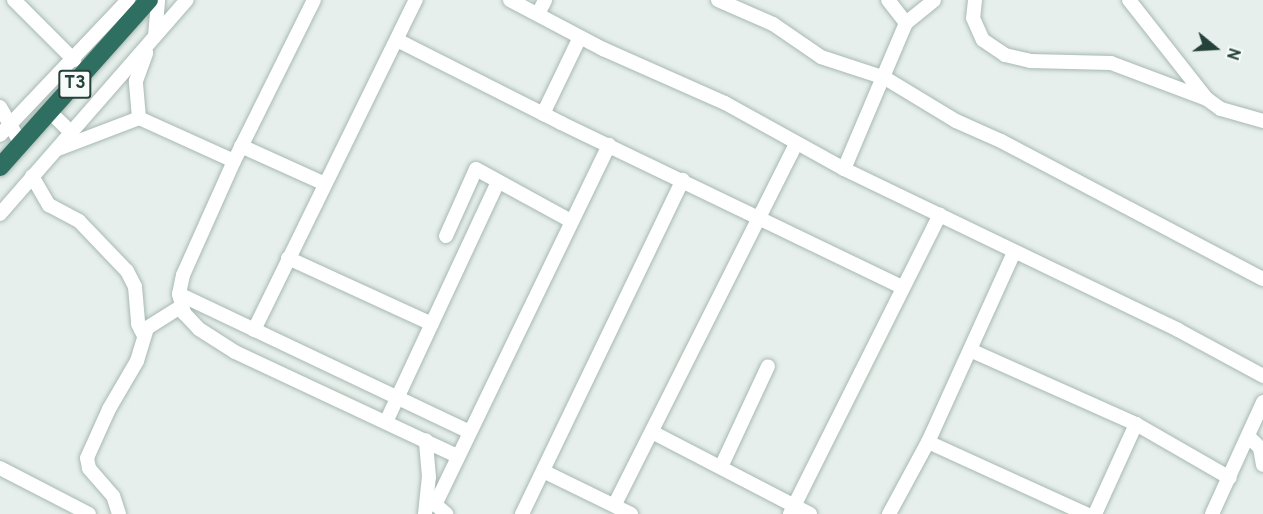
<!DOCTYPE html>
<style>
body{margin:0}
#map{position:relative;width:1263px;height:514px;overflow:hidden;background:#e6efeb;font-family:Overpass,sans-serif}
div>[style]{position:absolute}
.roads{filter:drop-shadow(0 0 2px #a8b8b2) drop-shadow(0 0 2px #a8b8b2)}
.minor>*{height:14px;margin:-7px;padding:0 7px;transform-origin:7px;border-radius:7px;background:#fff}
.highway>*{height:18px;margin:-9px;padding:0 9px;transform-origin:9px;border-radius:9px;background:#2f6f62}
span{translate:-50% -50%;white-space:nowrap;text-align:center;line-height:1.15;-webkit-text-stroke:5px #f7fbf9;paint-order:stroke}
.shield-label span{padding:2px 4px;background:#f7fbf9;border:2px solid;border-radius:4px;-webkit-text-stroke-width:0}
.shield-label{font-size:18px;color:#24423a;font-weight:700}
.north{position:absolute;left:1185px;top:18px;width:60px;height:60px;-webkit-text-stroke:4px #f7fbf9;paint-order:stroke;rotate:108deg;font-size:16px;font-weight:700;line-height:24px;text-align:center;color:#24423a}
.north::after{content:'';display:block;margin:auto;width:21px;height:27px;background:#24423a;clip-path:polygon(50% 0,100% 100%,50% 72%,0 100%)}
</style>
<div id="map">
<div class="roads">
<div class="minor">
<div style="left:14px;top:0;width:85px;rotate:45deg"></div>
<div style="left:314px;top:0;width:180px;rotate:116.4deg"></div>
<div style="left:234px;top:161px;width:125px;rotate:114.1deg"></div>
<div style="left:183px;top:275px;width:19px;rotate:102deg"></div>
<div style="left:179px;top:294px;width:20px;rotate:75deg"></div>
<div style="left:184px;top:313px;width:22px;rotate:47deg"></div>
<div style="left:199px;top:329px;width:43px;rotate:32.6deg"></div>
<div style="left:235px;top:352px;width:245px;rotate:25.1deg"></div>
<div style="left:510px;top:0;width:105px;rotate:27.8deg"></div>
<div style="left:603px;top:49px;width:133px;rotate:23.9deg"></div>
<div style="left:725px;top:103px;width:136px;rotate:29deg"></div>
<div style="left:844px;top:169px;width:371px;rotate:25.7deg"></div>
<div style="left:1178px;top:330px;width:97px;rotate:28.4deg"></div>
<div style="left:718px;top:0;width:60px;rotate:23.6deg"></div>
<div style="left:773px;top:24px;width:58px;rotate:34.5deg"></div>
<div style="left:821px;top:57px;width:67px;rotate:18.2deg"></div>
<div style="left:885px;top:78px;width:83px;rotate:31.2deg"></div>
<div style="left:956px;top:121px;width:49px;rotate:24deg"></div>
<div style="left:1001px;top:141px;width:296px;rotate:27.8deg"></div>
<div style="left:975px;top:0;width:18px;rotate:96deg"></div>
<div style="left:973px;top:18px;width:24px;rotate:66deg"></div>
<div style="left:983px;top:40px;width:27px;rotate:34deg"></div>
<div style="left:1005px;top:55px;width:26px;rotate:13deg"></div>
<div style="left:1030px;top:61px;width:81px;rotate:1.4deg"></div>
<div style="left:1111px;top:63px;width:103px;rotate:20.6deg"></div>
<div style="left:1129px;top:0;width:126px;rotate:51.8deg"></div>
<div style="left:1207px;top:99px;width:17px;rotate:36deg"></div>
<div style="left:1221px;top:109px;width:44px;rotate:15.9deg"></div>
<div style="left:538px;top:14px;width:16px;rotate:-63deg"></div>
<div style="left:906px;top:23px;width:36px;rotate:-39deg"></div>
<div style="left:155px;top:36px;width:36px;rotate:-85deg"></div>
<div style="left:397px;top:40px;width:184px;rotate:26.8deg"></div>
<div style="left:561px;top:123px;width:378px;rotate:25.7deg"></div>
<div style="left:0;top:107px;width:43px;rotate:60.4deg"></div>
<div style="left:50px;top:112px;width:29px;rotate:44deg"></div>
<div style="left:543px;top:114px;width:85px;rotate:-64.3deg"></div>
<div style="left:139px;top:118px;width:37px;rotate:-95deg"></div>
<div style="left:136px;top:81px;width:30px;rotate:-70deg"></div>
<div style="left:0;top:135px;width:186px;rotate:-46.5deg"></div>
<div style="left:241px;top:146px;width:92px;rotate:24.3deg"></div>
<div style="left:58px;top:149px;width:87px;rotate:-20.9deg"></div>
<div style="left:139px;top:118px;width:104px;rotate:24.4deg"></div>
<div style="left:844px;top:169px;width:159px;rotate:-67deg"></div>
<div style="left:906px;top:23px;width:29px;rotate:-128deg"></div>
<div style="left:32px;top:176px;width:34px;rotate:60deg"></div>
<div style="left:49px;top:205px;width:34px;rotate:28deg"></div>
<div style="left:79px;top:221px;width:69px;rotate:46.2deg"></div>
<div style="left:127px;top:271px;width:18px;rotate:63deg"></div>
<div style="left:135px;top:287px;width:37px;rotate:85deg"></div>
<div style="left:138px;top:324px;width:13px;rotate:63deg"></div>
<div style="left:0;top:214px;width:284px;rotate:-48.9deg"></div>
<div style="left:446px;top:236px;width:73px;rotate:-65.9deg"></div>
<div style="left:476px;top:169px;width:108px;rotate:28.7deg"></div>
<div style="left:288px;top:258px;width:158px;rotate:24.6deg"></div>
<div style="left:179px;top:294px;width:321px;rotate:25.4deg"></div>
<div style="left:254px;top:330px;width:368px;rotate:-63.9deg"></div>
<div style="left:970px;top:350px;width:182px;rotate:24deg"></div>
<div style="left:1136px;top:424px;width:108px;rotate:29.9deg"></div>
<div style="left:386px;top:422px;width:265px;rotate:-65deg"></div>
<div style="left:652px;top:432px;width:178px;rotate:27.4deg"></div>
<div style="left:1249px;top:437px;width:16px;rotate:45deg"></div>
<div style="left:1260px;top:448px;width:17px;rotate:80deg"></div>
<div style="left:928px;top:442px;width:174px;rotate:24.5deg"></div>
<div style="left:721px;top:467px;width:111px;rotate:-65deg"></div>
<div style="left:0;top:468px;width:100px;rotate:27.3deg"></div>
<div style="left:543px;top:471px;width:98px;rotate:26deg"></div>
<div style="left:429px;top:499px;width:23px;rotate:41deg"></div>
<div style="left:615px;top:504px;width:403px;rotate:-63.3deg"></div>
<div style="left:435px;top:505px;width:400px;rotate:-64.2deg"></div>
<div style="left:119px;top:514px;width:19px;rotate:-108deg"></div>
<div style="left:113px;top:496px;width:37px;rotate:-131deg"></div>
<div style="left:89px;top:468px;width:10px;rotate:-101deg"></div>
<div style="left:87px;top:458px;width:54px;rotate:-65.8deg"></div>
<div style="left:109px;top:409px;width:56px;rotate:-59.7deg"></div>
<div style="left:137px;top:361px;width:34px;rotate:-73deg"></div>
<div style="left:147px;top:328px;width:41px;rotate:-32.2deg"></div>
<div style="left:425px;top:514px;width:37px;rotate:-84deg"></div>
<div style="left:429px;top:477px;width:37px;rotate:-95deg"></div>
<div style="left:522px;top:514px;width:371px;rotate:-64.3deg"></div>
<div style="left:790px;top:514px;width:335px;rotate:-63.4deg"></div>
<div style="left:889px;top:514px;width:82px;rotate:-61.6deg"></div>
<div style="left:928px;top:442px;width:209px;rotate:-65.6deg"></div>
<div style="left:1095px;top:514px;width:99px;rotate:-65.5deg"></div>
<div style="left:1212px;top:514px;width:123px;rotate:-65.5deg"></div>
</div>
<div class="highway">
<div style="left:0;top:167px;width:224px;rotate:-48.3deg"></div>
</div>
</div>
<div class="shield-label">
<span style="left:75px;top:84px">T3</span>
</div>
<div class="north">N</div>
</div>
